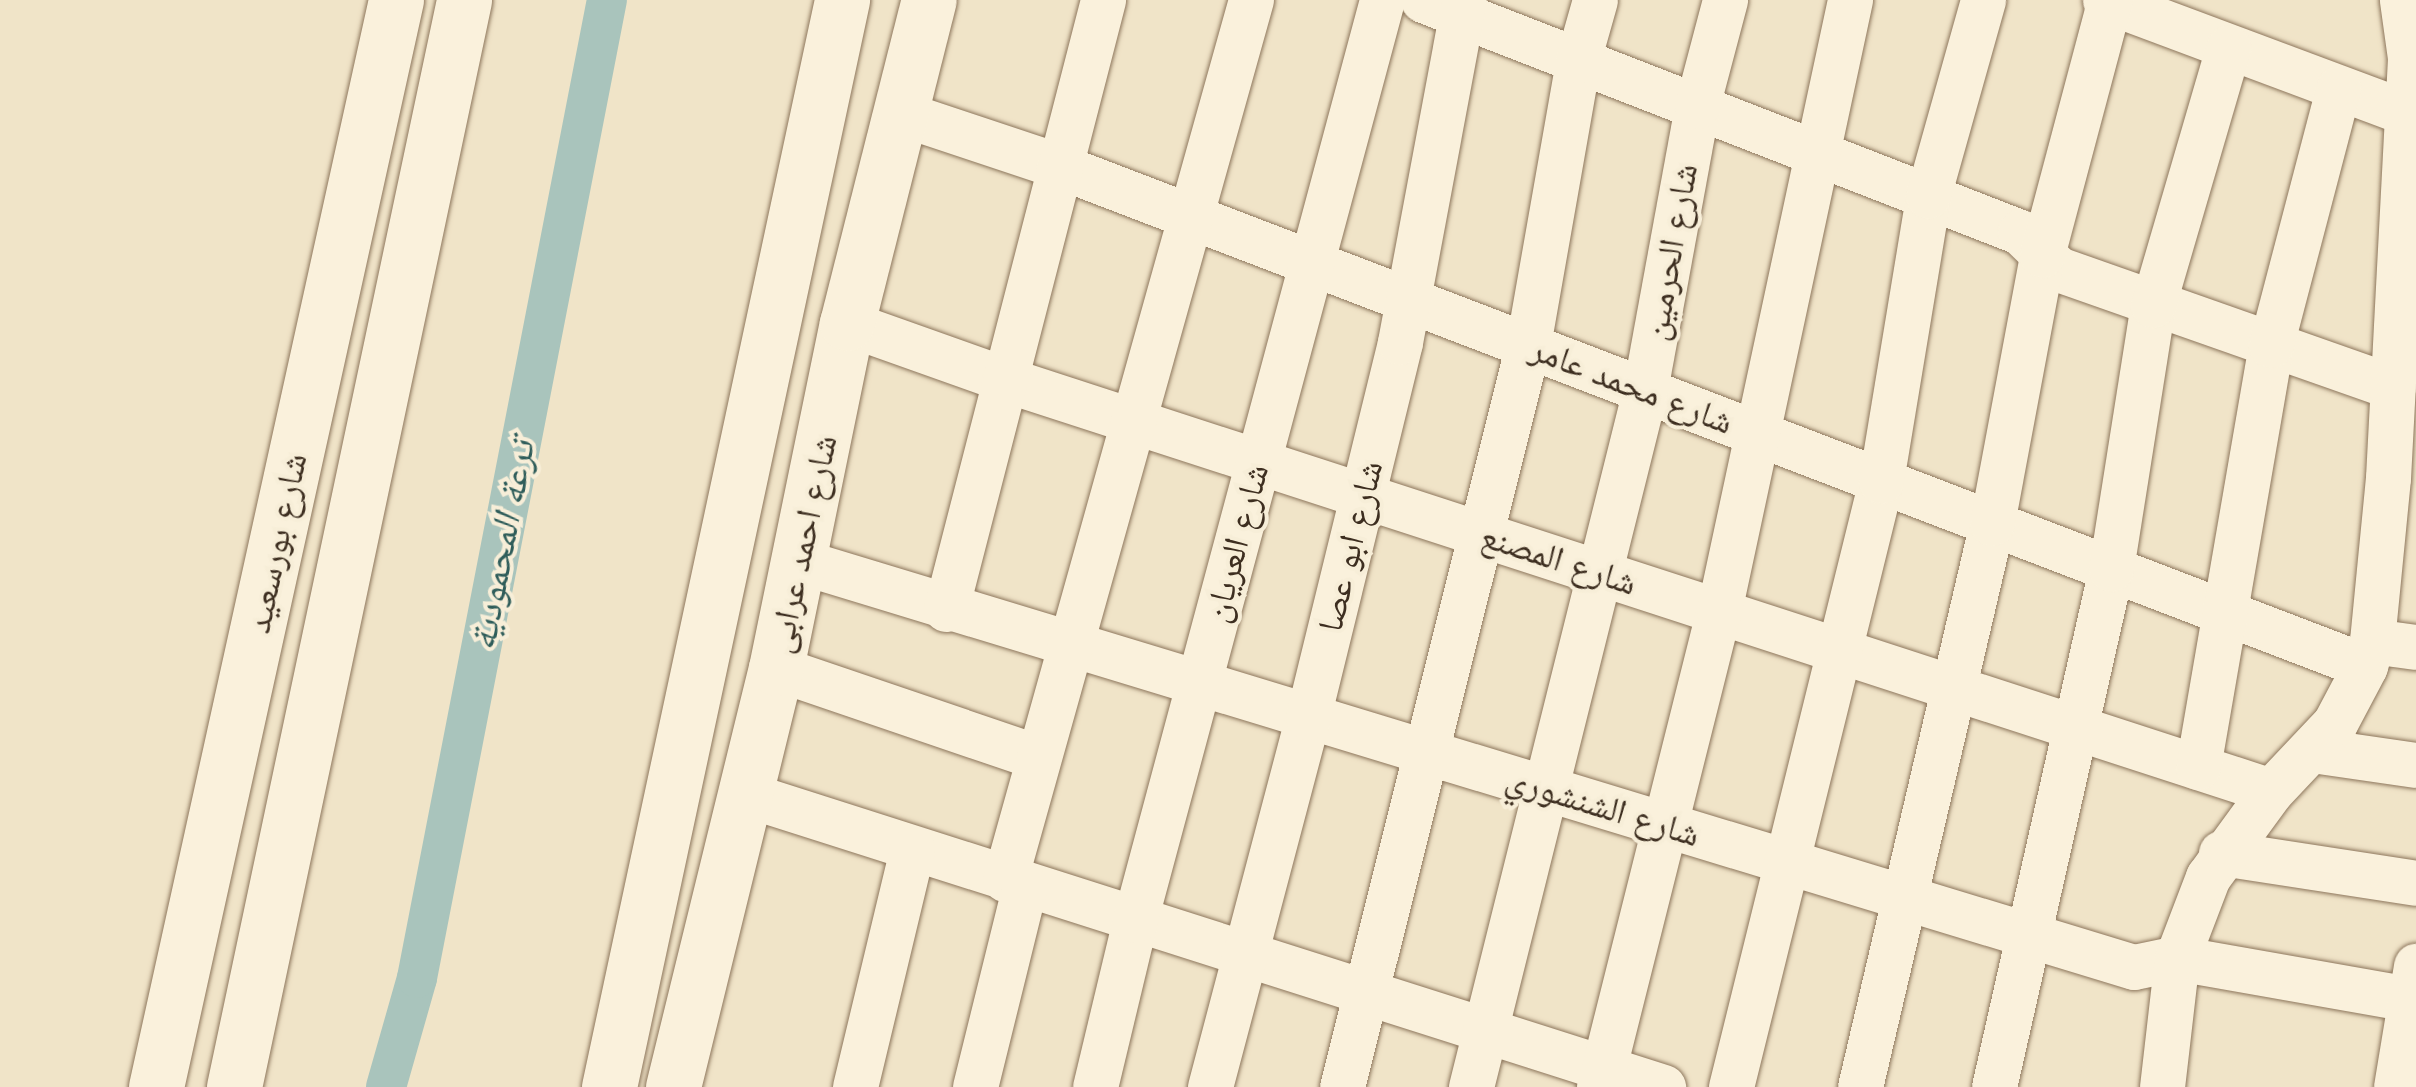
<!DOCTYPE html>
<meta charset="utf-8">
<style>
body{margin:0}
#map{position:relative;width:2416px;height:1087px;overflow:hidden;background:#f0e4c8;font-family:"Libre Baskerville","Noto Naskh Arabic",serif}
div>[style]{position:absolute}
.canal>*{height:40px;margin:-20px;padding:0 20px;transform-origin:20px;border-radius:20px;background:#a9c4bc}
.roads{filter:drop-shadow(0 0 2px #8d765c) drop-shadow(0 0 2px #8d765c)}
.minor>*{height:45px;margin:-22.5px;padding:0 22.5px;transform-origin:22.5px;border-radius:22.5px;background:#faf1dc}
.tertiary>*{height:55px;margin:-27.5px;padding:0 27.5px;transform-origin:27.5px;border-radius:27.5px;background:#faf1dc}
.secondary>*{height:55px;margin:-27.5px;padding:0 27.5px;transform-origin:27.5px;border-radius:27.5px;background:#faf1dc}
span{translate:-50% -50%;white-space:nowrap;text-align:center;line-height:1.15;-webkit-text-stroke:8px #f7eed8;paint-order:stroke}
.street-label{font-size:35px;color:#3d2e20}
.water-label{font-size:38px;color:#2f5d5a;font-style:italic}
</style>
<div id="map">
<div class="canal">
<div style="left:386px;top:1087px;width:113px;rotate:-74.1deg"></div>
<div style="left:417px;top:978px;width:996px;rotate:-79.01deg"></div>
</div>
<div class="roads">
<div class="minor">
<div style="left:1423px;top:0;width:640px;rotate:21.24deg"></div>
<div style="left:2020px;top:232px;width:53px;rotate:44.2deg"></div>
<div style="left:2058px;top:269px;width:355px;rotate:19.4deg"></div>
<div style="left:2105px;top:0;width:322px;rotate:20.5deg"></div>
<div style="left:897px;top:112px;width:171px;rotate:18.4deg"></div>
<div style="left:1059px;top:166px;width:1398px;rotate:20.95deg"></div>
<div style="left:847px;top:323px;width:167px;rotate:19.6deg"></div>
<div style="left:1004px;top:379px;width:1332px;rotate:18.01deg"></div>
<div style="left:799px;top:561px;width:1395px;rotate:16.92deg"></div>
<div style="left:2134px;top:967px;width:44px;rotate:-11.8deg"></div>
<div style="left:2177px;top:958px;width:243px;rotate:10deg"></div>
<div style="left:946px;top:609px;width:629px;rotate:-75.54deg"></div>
<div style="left:2372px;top:641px;width:44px;rotate:7.8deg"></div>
<div style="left:776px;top:668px;width:277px;rotate:18.8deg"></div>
<div style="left:2312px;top:750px;width:105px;rotate:8.2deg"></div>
<div style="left:2198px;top:767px;width:428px;rotate:-80.2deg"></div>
<div style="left:2271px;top:345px;width:265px;rotate:-75.3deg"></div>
<div style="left:742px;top:793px;width:967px;rotate:17.7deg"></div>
<div style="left:2221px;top:853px;width:197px;rotate:8.7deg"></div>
<div style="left:1005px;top:879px;width:913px;rotate:-74.37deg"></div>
<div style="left:855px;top:1087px;width:245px;rotate:-76.5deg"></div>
<div style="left:975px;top:1087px;width:208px;rotate:-76.1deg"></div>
<div style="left:1095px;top:1087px;width:172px;rotate:-76.5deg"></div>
<div style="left:1135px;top:920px;width:953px;rotate:-74.97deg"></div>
<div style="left:1210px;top:1087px;width:383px;rotate:-75.2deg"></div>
<div style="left:1308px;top:717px;width:386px;rotate:-76.2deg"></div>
<div style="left:1400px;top:342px;width:348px;rotate:-79.4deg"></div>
<div style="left:1342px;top:1087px;width:765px;rotate:-75.93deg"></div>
<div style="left:1528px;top:345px;width:289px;rotate:-80deg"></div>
<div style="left:1578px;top:60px;width:62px;rotate:-74.2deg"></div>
<div style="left:1471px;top:1087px;width:718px;rotate:-75.98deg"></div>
<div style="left:1645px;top:390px;width:289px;rotate:-79.6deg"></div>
<div style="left:1697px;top:106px;width:110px;rotate:-75.2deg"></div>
<div style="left:1599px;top:1087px;width:491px;rotate:-75.9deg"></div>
<div style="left:1719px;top:611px;width:625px;rotate:-77.9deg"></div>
<div style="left:1731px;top:1087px;width:624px;rotate:-76.1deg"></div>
<div style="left:1881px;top:481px;width:289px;rotate:-80.6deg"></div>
<div style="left:1928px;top:196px;width:204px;rotate:-74.3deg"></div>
<div style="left:1860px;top:1087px;width:579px;rotate:-76.83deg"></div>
<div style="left:1992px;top:523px;width:273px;rotate:-79.4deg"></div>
<div style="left:2042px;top:255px;width:264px;rotate:-75.1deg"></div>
<div style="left:1994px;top:1087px;width:531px;rotate:-77.27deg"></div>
<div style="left:2111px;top:569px;width:267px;rotate:-81deg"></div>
<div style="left:2153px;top:305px;width:268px;rotate:-73.7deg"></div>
<div style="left:2162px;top:1087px;width:130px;rotate:-83.4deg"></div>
<div style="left:2177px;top:958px;width:87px;rotate:-69.1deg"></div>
<div style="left:2208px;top:877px;width:107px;rotate:-53.8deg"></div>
<div style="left:2271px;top:791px;width:93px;rotate:-46.7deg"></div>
<div style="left:2335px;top:723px;width:64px;rotate:-62.2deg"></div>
<div style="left:2365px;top:666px;width:26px;rotate:-74deg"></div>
<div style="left:2372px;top:641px;width:164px;rotate:-84.4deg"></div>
<div style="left:2388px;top:478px;width:421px;rotate:-87deg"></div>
<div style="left:2410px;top:58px;width:59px;rotate:-97.9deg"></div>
<div style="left:2396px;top:1087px;width:123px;rotate:-80.6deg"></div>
</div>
<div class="tertiary">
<div style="left:156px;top:1087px;width:1113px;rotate:-77.55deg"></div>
</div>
<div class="secondary">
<div style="left:234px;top:1087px;width:1111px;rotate:-78.05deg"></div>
<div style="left:609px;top:1087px;width:1112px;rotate:-77.9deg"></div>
<div style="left:673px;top:1087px;width:431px;rotate:-76.2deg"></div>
<div style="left:776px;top:668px;width:352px;rotate:-78.4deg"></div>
<div style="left:847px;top:323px;width:333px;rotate:-75.8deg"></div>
</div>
</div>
<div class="street-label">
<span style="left:1670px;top:252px;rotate:-80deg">شارع الحرمين</span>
<span style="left:1632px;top:385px;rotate:21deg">شارع محمد عامر</span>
<span style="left:276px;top:543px;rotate:-78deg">شارع بورسعيد</span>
<span style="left:1236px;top:543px;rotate:-75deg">شارع العريان</span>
<span style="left:802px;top:544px;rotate:-78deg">شارع احمد عرابى</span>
<span style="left:1350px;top:546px;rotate:-76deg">شارع ابو عصا</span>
<span style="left:1559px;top:559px;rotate:18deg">شارع المصنع</span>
<span style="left:1603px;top:806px;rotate:17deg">شارع الشنشوري</span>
</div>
<div class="water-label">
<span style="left:501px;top:545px;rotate:-79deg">ترعة المحمودية</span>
</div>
</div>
